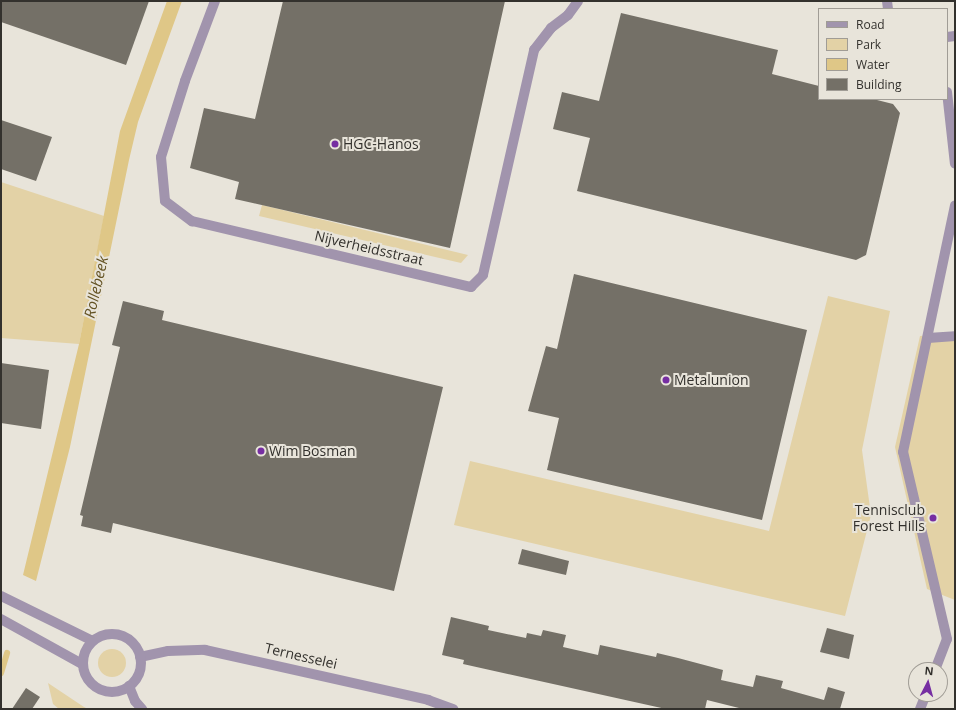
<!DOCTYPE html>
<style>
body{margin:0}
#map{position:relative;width:956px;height:710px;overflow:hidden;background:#e8e4da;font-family:"Open Sans",sans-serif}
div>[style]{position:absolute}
.green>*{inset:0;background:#e3d2a6}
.round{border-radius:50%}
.water>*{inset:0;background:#dfc787}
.stream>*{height:6px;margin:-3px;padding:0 3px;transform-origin:3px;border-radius:3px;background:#dfc787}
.building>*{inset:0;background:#747067}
.service>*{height:10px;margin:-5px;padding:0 5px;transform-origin:5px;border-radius:5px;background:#a194ad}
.minor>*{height:10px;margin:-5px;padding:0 5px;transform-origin:5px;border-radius:5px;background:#a194ad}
.tertiary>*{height:10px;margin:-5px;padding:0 5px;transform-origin:5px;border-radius:5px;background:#a194ad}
.tertiary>.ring{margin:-5px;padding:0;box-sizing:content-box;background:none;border:10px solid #a194ad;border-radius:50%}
.dots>*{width:11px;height:11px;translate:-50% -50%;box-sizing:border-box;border:2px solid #e8e4da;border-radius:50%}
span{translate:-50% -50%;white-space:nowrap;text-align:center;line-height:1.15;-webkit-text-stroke:4px #e8e4da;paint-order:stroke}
.poi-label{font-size:14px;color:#33312d}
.left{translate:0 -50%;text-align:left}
.right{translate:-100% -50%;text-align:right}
.street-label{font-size:14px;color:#33312d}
.water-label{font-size:15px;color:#645323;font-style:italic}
.frame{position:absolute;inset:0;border:2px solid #33312d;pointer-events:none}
.legend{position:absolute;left:818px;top:8px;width:130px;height:92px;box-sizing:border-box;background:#e8e4da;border:1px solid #a09c95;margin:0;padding:5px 7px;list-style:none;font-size:12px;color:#33312d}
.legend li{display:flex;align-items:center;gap:8px;height:20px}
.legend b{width:20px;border:1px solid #a09c95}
.north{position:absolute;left:908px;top:662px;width:40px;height:40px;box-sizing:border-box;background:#e8e4da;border:1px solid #a09c95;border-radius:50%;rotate:6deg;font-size:11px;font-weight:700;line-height:16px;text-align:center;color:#33312d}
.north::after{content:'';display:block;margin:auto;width:14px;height:18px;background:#762ea2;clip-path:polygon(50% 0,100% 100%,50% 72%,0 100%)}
</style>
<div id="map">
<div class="green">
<div style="clip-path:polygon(1px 182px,104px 216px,79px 344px,1px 338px)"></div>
<div style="clip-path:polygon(262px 205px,468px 255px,461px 263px,259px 216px)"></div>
<div style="clip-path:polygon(828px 296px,890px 311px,862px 450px,871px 515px,845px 616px,454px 525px,470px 461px,769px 531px)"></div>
<div style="clip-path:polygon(955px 333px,955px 600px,927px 589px,895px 447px,920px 336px)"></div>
<div class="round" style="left:98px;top:649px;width:28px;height:28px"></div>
<div style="clip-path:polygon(48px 683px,84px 707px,88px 709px,59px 709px,53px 704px)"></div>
</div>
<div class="water">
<div style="clip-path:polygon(167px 1px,182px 1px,138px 122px,129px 160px,70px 447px,36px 581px,23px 575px,79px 344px,120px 131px)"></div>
</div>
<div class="stream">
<div style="left:1px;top:673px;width:21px;rotate:-73deg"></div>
</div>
<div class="building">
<div style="clip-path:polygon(1px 1px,149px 1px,126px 65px,1px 22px)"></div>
<div style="clip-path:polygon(283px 1px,505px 1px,450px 248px,235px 199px,239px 182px,190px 168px,204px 108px,255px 119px)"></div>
<div style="clip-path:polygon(621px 13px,778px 50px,772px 74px,819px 86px,819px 99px,873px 99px,893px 104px,900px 113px,866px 255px,856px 260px,577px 191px,590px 138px,553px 129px,562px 92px,599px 101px)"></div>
<div style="clip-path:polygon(1px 120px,52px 137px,36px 181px,1px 169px)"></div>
<div style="clip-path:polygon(574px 274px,807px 330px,762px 520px,547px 470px,559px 418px,528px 411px,546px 346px,557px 349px)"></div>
<div style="clip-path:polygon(123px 301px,164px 311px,162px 320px,443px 387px,394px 591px,113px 523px,111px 533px,81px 526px,83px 516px,80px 515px,120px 347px,112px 345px)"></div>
<div style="clip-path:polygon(1px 363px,49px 370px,41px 429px,1px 423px)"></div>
<div style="clip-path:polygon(522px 549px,569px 561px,566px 575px,518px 564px)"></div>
<div style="clip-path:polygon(451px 617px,489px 626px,488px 630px,526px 638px,527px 633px,541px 636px,543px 630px,566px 635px,563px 647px,598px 655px,600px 645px,656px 657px,657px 653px,678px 658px,723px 670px,721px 680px,753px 687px,756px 675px,783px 681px,781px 688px,824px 700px,828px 687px,845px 692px,840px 709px,743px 709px,707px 700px,705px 709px,666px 709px,463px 664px,464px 660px,442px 655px)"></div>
<div style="clip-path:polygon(827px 628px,854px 635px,849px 659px,820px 652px)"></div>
<div style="clip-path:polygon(26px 688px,40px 697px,32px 709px,12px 709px)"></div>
</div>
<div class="service">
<div style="left:887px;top:1px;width:8px;rotate:83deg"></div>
<div style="left:947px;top:37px;width:8px;rotate:-7deg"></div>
<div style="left:947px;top:92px;width:72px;rotate:83.7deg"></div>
<div style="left:928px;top:338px;width:27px;rotate:-4deg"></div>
<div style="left:935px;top:670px;width:33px;rotate:-69deg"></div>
<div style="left:947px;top:639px;width:192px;rotate:-103.2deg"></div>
<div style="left:903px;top:452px;width:252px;rotate:-78.1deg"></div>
<div style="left:920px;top:709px;width:16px;rotate:-68deg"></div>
</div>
<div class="minor">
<div style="left:215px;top:1px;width:85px;rotate:110.6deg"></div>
<div style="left:185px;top:81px;width:80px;rotate:107.5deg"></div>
<div style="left:161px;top:157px;width:44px;rotate:84.8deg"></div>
<div style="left:165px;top:201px;width:34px;rotate:37deg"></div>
<div style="left:192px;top:221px;width:287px;rotate:13.3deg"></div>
<div style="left:471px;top:287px;width:17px;rotate:-45deg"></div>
<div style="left:483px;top:275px;width:231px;rotate:-77.2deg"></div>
<div style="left:534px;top:50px;width:28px;rotate:-52deg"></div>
<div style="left:551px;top:28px;width:21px;rotate:-37deg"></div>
<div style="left:568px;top:15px;width:17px;rotate:-54deg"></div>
<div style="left:140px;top:657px;width:29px;rotate:-12deg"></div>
<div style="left:168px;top:651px;width:37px;rotate:-2deg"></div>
<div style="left:205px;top:650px;width:229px;rotate:12.6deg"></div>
<div style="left:428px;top:700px;width:27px;rotate:20deg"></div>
</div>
<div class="tertiary">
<div style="left:1px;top:596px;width:102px;rotate:26.1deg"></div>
<div style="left:1px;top:619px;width:93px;rotate:29.1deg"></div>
<div class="ring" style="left:83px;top:634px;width:48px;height:48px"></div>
<div style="left:129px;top:686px;width:16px;rotate:68deg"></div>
<div style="left:135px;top:701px;width:11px;rotate:49deg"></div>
</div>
<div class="dots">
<div style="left:335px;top:144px;background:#762ea2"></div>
<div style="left:666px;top:380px;background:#762ea2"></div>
<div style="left:261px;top:451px;background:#762ea2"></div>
<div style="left:933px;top:518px;background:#762ea2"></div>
</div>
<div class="poi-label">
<span class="left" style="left:343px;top:144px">HGC-Hanos</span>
<span class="left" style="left:674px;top:380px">Metalunion</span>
<span class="left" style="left:269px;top:451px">Wim Bosman</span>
<span class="right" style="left:925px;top:518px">Tennisclub<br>Forest Hills</span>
</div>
<div class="street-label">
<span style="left:369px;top:248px;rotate:13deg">Nijverheidsstraat</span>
<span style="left:301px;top:656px;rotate:13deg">Ternesselei</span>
</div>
<div class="water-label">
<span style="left:96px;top:287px;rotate:-77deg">Rollebeek</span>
</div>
<div class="frame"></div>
<ul class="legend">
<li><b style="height:5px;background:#a194ad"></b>Road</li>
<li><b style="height:11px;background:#e3d2a6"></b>Park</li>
<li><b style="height:11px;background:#dfc787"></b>Water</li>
<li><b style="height:11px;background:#747067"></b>Building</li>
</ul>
<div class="north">N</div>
</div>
